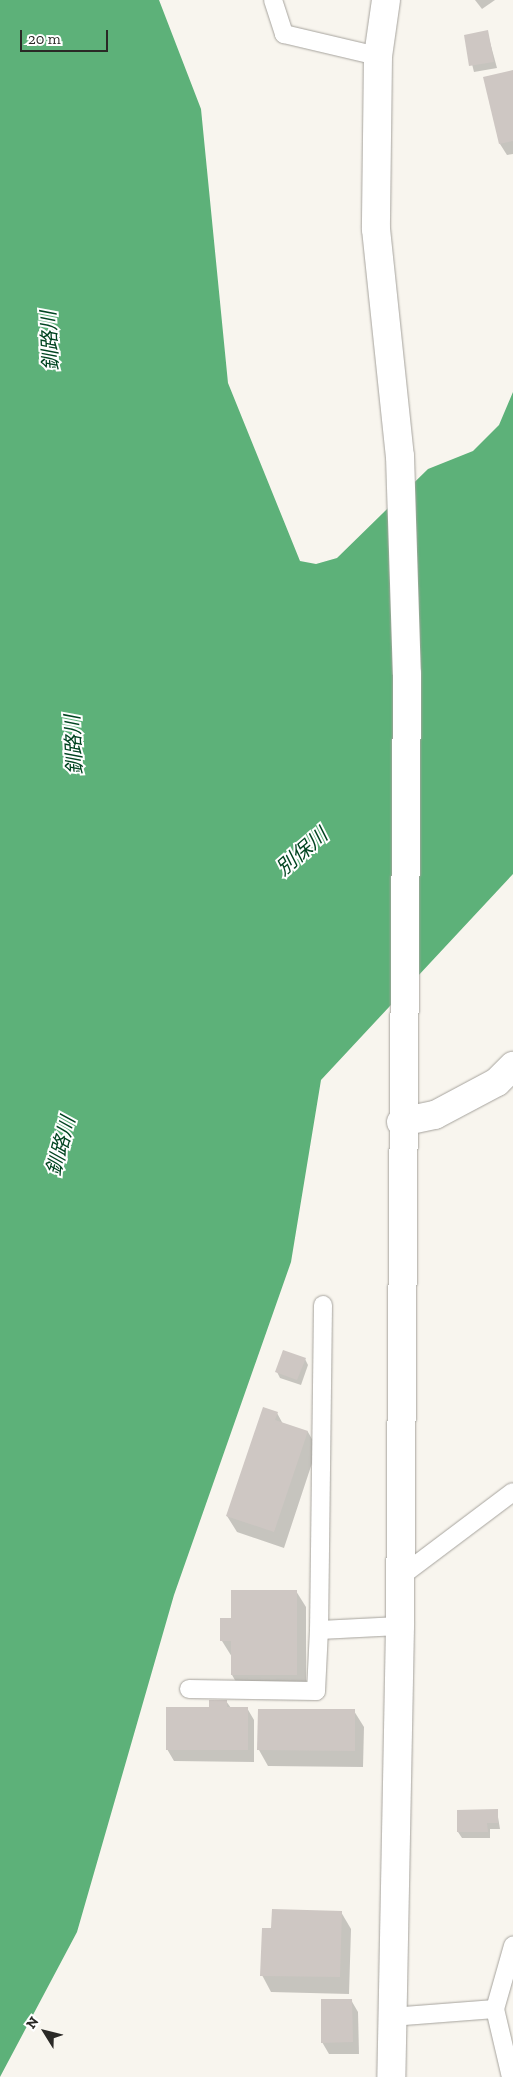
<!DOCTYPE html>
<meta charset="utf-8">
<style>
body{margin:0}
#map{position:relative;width:513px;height:2077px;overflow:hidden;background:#f8f5ee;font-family:"Zilla Slab","Noto Sans JP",serif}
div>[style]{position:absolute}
.water>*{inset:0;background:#5db179}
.shadow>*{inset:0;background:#0003}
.building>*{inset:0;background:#cec7c3}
.roads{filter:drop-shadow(0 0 1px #a6a39d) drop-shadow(0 0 1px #a6a39d)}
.service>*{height:18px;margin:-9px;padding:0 9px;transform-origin:9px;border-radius:9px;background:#fff}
.minor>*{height:28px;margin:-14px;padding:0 14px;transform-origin:14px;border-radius:14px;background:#fff}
.tertiary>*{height:28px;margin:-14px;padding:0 14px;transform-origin:14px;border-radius:14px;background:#fff}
span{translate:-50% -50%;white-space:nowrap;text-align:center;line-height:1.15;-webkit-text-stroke:4px #fff;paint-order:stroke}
.water-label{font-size:20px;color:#004420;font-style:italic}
.north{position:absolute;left:20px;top:2007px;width:50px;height:50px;-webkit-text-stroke:4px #fff;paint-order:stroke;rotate:306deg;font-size:14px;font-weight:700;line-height:20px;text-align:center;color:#2a2926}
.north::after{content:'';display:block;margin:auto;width:18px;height:22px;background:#2a2926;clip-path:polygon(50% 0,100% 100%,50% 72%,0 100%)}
.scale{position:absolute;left:20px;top:30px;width:88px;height:22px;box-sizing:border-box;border:2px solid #2a2926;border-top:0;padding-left:6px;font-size:15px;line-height:18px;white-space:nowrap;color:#2a2926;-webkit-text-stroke:4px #fff;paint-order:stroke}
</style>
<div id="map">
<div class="water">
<div style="clip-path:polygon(0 0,159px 0,201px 109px,228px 383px,300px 561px,316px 564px,337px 558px,428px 469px,473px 451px,499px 425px,513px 392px,513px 874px,321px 1080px,291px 1262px,174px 1595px,77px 1932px,0 2077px)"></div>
</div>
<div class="shadow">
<div style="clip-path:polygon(475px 0,495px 0,482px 9px)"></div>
<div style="clip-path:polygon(487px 31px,497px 68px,474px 72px,465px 36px)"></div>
<div style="clip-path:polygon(513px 71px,513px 154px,507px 155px,500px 144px)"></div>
<div style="clip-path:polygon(305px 1359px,308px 1365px,301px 1385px,280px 1378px,277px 1372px)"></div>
<div style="clip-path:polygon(277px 1413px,283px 1424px,308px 1432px,317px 1448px,284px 1548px,237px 1532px,227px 1516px)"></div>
<div style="clip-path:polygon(296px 1591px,306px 1607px,306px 1691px,242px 1692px,232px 1675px,232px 1657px,222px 1641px)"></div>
<div style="clip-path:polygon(226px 1701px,231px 1708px,247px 1708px,254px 1720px,254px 1762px,174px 1761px,167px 1749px)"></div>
<div style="clip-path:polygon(354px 1711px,364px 1727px,363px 1767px,268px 1766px,259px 1750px)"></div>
<div style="clip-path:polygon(497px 1811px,500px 1829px,490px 1829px,490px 1838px,462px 1838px,458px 1832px)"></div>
<div style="clip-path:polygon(341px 1912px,351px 1929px,349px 1994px,271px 1992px,262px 1975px,272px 1929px)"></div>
<div style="clip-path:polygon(351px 2000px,358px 2012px,359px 2054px,329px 2054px,322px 2042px)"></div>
</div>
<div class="building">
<div style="clip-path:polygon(488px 30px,494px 62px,469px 66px,464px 35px)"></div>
<div style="clip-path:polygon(513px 70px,513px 141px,499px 144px,483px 77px)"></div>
<div style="clip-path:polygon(283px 1350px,306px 1358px,297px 1380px,275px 1372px)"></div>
<div style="clip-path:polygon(263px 1407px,278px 1412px,275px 1420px,308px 1431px,274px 1532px,226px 1516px)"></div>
<div style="clip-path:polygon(231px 1590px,297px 1590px,297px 1675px,231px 1675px,231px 1641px,220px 1641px,220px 1618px,231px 1618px)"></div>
<div style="clip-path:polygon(209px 1700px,227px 1700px,227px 1707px,248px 1707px,248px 1750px,166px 1750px,166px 1707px,209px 1707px)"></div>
<div style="clip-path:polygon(258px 1709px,355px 1709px,355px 1751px,257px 1750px)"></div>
<div style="clip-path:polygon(498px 1809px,498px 1823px,487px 1823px,488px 1832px,457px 1832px,457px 1810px)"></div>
<div style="clip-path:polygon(272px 1909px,342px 1911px,340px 1977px,260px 1976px,262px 1928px,271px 1928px)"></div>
<div style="clip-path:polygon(321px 1999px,352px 1999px,353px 2042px,321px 2043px)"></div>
</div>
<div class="roads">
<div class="service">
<div style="left:273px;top:0;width:36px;rotate:72deg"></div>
<div style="left:284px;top:34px;width:97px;rotate:13.2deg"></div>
<div style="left:323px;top:1305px;width:325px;rotate:90.7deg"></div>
<div style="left:319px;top:1630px;width:81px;rotate:-2.8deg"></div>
<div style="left:400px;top:1577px;width:141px;rotate:-37deg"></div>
<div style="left:189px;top:1689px;width:127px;rotate:0.9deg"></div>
<div style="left:316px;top:1691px;width:61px;rotate:-87.2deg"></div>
<div style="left:495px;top:2009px;width:70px;rotate:76.8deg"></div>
<div style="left:391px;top:2017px;width:104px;rotate:-4.4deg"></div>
<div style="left:495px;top:2009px;width:66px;rotate:-74.1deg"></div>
</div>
<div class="minor">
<div style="left:401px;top:1122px;width:35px;rotate:-12deg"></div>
<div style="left:435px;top:1115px;width:70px;rotate:-28deg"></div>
<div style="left:497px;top:1082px;width:23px;rotate:-45deg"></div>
</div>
<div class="tertiary">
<div style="left:386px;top:0;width:57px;rotate:98.1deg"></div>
<div style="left:378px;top:56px;width:173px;rotate:90.7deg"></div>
<div style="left:376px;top:229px;width:228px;rotate:84deg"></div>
<div style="left:400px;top:456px;width:218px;rotate:88.2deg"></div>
<div style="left:407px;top:674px;width:952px;rotate:90.42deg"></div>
<div style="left:400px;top:1626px;width:451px;rotate:91.1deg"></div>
</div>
</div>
<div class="water-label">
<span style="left:50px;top:341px;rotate:-93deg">釧路川</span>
<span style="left:74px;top:745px;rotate:-93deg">釧路川</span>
<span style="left:302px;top:852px;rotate:-41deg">別保川</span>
<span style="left:61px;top:1146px;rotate:-75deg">釧路川</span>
</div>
<div class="north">N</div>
<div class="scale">20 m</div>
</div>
